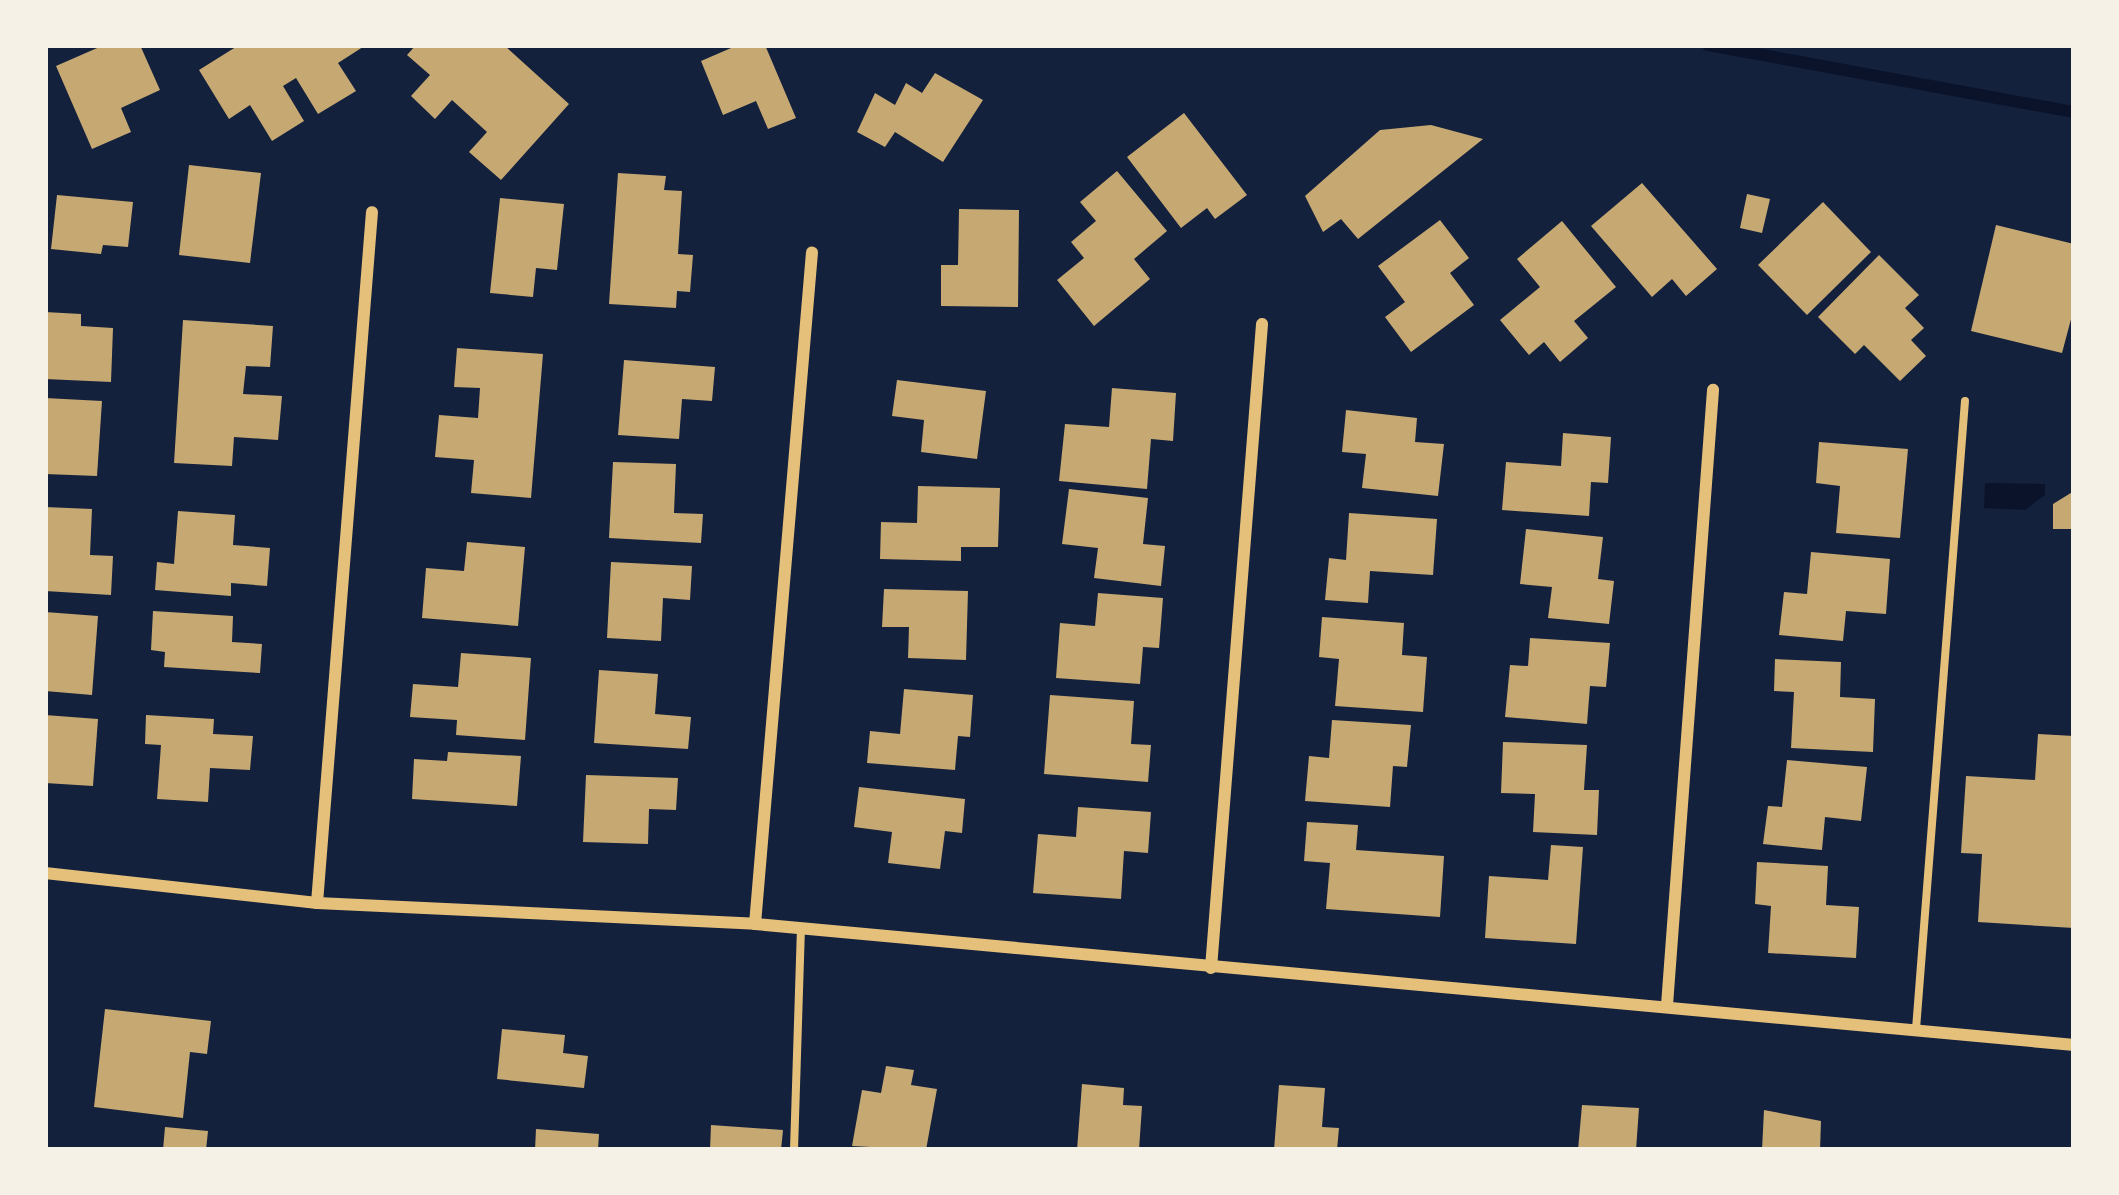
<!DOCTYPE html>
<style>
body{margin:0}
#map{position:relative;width:2119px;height:1195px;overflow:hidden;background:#14213d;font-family:Lora,serif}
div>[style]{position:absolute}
.water>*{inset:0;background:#0b132b}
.stream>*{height:12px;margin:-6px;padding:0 6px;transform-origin:6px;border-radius:6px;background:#0b132b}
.building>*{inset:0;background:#c6a872}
.service>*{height:8px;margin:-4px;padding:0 4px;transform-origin:4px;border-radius:4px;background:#e5c07b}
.minor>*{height:12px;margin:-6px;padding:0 6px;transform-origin:6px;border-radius:6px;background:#e5c07b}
span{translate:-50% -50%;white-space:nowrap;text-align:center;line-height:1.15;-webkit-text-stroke:12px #f6f1e7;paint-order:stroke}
.frame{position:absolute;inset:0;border:48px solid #f6f1e7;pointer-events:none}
</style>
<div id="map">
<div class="water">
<div style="clip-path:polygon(1985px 483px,2045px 484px,2045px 495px,2025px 510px,1984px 508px)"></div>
</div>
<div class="stream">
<div style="left:1708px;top:45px;width:372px;rotate:10.4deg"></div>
</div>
<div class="building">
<div style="clip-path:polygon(104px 45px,140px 45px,160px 90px,121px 108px,131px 132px,92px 149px,56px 66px)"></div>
<div style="clip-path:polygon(239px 45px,366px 45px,338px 63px,356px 91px,318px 114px,296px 78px,283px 86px,304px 121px,272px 141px,250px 105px,229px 119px,199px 70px)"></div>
<div style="clip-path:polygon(416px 45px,504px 45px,569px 104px,501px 180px,469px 152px,487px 132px,452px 100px,435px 119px,411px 96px,430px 75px,407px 55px)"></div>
<div style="clip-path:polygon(738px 45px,765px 45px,796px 118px,768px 129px,756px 101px,723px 115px,701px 61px)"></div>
<div style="clip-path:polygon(935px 73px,983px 100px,943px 162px,895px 132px,885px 147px,857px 132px,875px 93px,895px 105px,906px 83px,922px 93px)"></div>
<div style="clip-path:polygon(1184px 113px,1247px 195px,1215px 219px,1207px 208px,1181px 228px,1127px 157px)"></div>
<div style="clip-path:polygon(1431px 125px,1483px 139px,1358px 239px,1341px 219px,1323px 232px,1305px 196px,1380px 130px)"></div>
<div style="clip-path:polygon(189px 165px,261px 173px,250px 263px,179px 255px)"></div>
<div style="clip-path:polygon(1117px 171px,1167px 231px,1134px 259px,1150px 279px,1094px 326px,1057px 280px,1084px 258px,1071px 242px,1096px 221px,1080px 202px)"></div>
<div style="clip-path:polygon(618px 173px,666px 176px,664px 190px,682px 191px,678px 254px,693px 255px,690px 292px,677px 291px,676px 308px,609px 304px)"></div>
<div style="clip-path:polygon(1642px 183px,1717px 269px,1686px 296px,1672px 279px,1652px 297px,1591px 226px)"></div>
<div style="clip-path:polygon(1747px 194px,1770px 199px,1762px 233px,1740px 228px)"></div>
<div style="clip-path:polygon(57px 195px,133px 202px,128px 247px,103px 245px,101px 254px,51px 249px)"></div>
<div style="clip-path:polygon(500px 198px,564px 204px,557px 270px,536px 268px,533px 297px,490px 293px)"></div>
<div style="clip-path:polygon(1823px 202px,1871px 252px,1807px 315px,1758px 265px)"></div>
<div style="clip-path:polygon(959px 209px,1019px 210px,1018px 307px,941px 306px,941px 265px,958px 265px)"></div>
<div style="clip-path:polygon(1440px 220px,1469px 258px,1450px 273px,1474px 305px,1411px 352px,1385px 317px,1405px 302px,1378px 266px)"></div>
<div style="clip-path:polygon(1562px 221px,1616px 287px,1574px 321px,1588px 338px,1560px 362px,1544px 342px,1529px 355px,1500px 320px,1540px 287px,1517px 259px)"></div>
<div style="clip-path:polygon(1996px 225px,2074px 244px,2074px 308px,2062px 353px,1971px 331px)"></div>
<div style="clip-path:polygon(1879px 255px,1919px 295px,1905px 308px,1924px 328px,1911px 340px,1926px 356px,1900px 381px,1864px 345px,1855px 354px,1818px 317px)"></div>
<div style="clip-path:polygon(45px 312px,81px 314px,81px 326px,113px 328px,111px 382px,45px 379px)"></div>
<div style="clip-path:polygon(183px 320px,273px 326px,270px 367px,246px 366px,243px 394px,282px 396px,278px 440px,234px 437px,232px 466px,174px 463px)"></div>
<div style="clip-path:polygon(457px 348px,543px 354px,531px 498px,471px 493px,474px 460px,435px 457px,439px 415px,478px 418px,480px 388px,454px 387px)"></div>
<div style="clip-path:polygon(624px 360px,715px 367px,712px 401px,682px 399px,679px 439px,618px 435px)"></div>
<div style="clip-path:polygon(897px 380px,986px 391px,977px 459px,921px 452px,924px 420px,892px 416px)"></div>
<div style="clip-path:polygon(1112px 388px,1176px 393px,1173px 441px,1151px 439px,1147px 489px,1059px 481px,1065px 424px,1109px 427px)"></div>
<div style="clip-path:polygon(45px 398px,102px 401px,97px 476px,45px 474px)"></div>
<div style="clip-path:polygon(1346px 410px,1417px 418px,1415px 442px,1444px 444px,1438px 496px,1362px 488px,1366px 454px,1342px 452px)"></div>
<div style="clip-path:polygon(1563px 433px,1611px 437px,1608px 483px,1591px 482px,1589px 516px,1502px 510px,1506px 462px,1561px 466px)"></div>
<div style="clip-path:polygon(1819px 442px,1908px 449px,1900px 538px,1836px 533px,1840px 486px,1816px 483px)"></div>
<div style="clip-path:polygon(613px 462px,676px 464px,674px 513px,703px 514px,701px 543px,609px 538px)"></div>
<div style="clip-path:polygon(918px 486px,1000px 488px,998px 547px,961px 547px,961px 561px,880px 559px,881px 522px,917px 523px)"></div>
<div style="clip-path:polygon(1069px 489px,1148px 498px,1143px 544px,1165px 546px,1161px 586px,1094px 578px,1098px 548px,1062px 544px)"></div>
<div style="clip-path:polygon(2074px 491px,2074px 529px,2053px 529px,2053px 504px)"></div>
<div style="clip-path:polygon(45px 507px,92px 509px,90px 555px,113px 556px,111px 595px,45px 591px)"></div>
<div style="clip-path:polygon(178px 511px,235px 515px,233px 545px,270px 548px,267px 586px,231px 583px,231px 596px,155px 590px,157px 562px,174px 564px)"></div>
<div style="clip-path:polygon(1349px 513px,1437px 519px,1433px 575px,1370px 571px,1368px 603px,1325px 600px,1329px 558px,1346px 560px)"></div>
<div style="clip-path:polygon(1526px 529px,1603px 537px,1598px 579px,1614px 581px,1609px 624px,1548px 618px,1552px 587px,1520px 584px)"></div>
<div style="clip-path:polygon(467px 542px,525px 547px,518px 626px,422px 618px,426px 568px,464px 571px)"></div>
<div style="clip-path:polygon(1811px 552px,1890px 559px,1886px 614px,1846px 611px,1843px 641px,1779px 635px,1784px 592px,1807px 594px)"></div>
<div style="clip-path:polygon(611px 562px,692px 566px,690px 600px,663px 598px,661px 641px,607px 638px)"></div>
<div style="clip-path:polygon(884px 589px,968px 591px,966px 660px,908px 658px,909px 627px,882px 627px)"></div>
<div style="clip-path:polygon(1098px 593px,1163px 598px,1159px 648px,1143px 647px,1140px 684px,1056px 678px,1060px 623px,1095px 626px)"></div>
<div style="clip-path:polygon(153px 611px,233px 616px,232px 642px,262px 644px,260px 673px,164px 667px,165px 652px,151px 650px)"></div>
<div style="clip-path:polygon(45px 612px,98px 616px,92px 695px,45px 691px)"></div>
<div style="clip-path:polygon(1322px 617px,1404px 623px,1402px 655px,1427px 657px,1423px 712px,1335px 706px,1339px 659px,1319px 657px)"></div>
<div style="clip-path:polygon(1530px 638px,1610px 643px,1606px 687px,1590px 686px,1587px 724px,1505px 717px,1510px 665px,1528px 666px)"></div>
<div style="clip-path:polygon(461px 653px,531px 658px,525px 740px,456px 735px,457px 720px,410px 717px,413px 684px,458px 687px)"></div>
<div style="clip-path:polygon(1775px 659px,1841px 662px,1840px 697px,1875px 699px,1873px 752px,1791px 748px,1794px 692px,1774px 691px)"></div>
<div style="clip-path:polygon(599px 670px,658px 674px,655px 714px,691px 717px,688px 749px,594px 743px)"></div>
<div style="clip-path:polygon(904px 689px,973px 695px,970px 737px,958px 736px,955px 770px,867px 763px,870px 731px,900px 734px)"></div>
<div style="clip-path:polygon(1050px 695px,1134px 701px,1131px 744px,1151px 745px,1148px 782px,1044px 774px)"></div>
<div style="clip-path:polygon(45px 715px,98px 719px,93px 786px,45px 783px)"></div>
<div style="clip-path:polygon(146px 715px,214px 719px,213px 734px,253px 736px,250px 770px,210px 768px,208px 802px,157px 799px,161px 745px,145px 744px)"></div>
<div style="clip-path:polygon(1332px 720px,1411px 725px,1407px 767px,1393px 766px,1390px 807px,1305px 801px,1309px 756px,1329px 758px)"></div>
<div style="clip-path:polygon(2038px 734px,2074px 736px,2074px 928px,1978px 922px,1982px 854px,1961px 853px,1966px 776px,2035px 780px)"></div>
<div style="clip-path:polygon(1503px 742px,1587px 745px,1584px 790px,1599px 790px,1597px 835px,1533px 832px,1535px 794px,1501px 793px)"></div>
<div style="clip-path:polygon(448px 752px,521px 756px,517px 806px,412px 799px,414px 759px,447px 761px)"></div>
<div style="clip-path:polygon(1787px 760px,1867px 767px,1861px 821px,1825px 817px,1822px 850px,1763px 844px,1768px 806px,1782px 807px)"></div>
<div style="clip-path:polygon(586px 775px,678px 778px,676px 810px,649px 809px,648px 844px,583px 842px)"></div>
<div style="clip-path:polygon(859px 787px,965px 799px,962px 833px,945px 831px,940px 869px,888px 863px,892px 832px,854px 827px)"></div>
<div style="clip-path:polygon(1078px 807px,1151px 812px,1148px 853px,1124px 851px,1121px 899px,1033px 893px,1038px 834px,1076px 837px)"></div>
<div style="clip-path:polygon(1307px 822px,1358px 825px,1356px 850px,1444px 856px,1440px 917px,1326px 909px,1330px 863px,1304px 861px)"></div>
<div style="clip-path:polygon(1551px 845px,1583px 847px,1576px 944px,1485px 938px,1489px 876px,1548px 880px)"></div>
<div style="clip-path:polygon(1757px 862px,1828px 866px,1826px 905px,1859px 907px,1856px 958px,1768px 953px,1771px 906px,1755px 904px)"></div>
<div style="clip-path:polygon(105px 1009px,211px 1021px,207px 1054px,190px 1052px,183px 1118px,94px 1107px)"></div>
<div style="clip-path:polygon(502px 1029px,565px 1035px,563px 1053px,588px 1056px,584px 1088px,497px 1079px)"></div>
<div style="clip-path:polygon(886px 1066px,914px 1070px,911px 1085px,937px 1089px,926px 1150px,852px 1146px,862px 1090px,881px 1093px)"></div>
<div style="clip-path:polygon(1082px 1084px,1124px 1088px,1123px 1105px,1142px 1106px,1139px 1150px,1077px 1150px)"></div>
<div style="clip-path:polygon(1279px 1085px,1325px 1088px,1322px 1127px,1339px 1128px,1337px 1150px,1274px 1150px)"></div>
<div style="clip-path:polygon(1582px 1105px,1639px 1108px,1636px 1150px,1578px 1150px)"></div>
<div style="clip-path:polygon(1764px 1110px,1821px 1121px,1820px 1150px,1762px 1150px)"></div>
<div style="clip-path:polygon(711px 1125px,783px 1130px,781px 1150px,710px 1150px)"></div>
<div style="clip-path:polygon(165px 1127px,208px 1131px,206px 1150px,163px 1150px)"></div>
<div style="clip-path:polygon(536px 1129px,599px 1134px,598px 1150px,535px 1150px)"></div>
</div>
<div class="service">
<div style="left:1916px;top:1029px;width:630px;rotate:-85.54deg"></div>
<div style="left:794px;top:1150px;width:220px;rotate:-88.2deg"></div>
</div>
<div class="minor">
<div style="left:45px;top:873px;width:274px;rotate:6.3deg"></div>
<div style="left:317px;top:903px;width:439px;rotate:2.7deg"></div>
<div style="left:755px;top:924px;width:1325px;rotate:5.24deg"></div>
<div style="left:317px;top:903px;width:693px;rotate:-85.45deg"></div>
<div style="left:755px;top:924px;width:674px;rotate:-85.15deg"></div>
<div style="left:1211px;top:968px;width:646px;rotate:-85.47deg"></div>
<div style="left:1667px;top:1005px;width:617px;rotate:-85.72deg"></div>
</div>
<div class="frame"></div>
</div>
